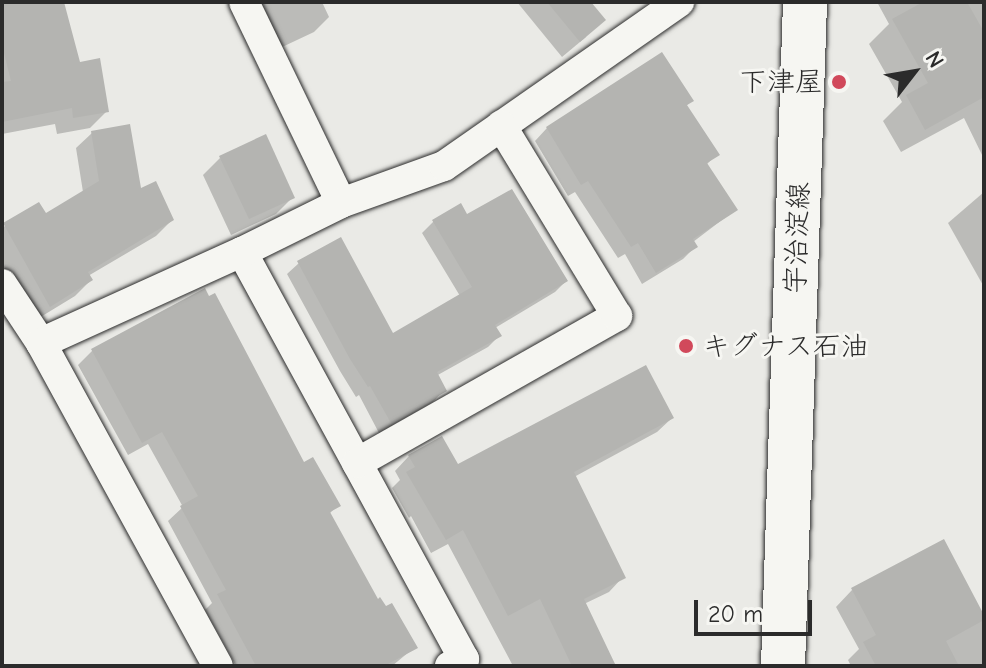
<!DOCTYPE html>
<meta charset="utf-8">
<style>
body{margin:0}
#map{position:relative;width:986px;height:668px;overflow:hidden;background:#eaeae6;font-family:"Comic Neue","Klee One",sans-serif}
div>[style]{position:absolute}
.shadow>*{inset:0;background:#0003}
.building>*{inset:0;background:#b4b4b1}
.roads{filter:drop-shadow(0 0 2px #2b2b2b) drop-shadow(0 0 2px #2b2b2b)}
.street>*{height:30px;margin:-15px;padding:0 15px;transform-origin:15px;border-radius:15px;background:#f6f6f2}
.primary>*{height:44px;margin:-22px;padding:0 22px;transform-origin:22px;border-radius:22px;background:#f6f6f2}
.dots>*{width:22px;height:22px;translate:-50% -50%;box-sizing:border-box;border:4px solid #f6f6f2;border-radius:50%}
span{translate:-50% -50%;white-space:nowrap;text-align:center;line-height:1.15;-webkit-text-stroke:6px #f6f6f2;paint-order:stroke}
.poi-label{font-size:28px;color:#2b2b2b}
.right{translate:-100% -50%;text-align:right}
.left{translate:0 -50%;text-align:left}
.street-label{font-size:28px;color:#2b2b2b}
.frame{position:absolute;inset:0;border:4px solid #2b2b2b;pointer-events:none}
.north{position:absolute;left:874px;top:32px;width:80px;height:80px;-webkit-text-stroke:6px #f6f6f2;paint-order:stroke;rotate:59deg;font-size:22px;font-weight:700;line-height:32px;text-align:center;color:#2b2b2b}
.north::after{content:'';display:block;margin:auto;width:28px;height:36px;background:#2b2b2b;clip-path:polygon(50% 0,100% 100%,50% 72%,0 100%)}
.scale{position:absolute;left:694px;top:600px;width:118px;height:36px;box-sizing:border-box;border:4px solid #2b2b2b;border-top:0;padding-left:10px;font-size:24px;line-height:28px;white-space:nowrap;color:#2b2b2b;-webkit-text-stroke:6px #f6f6f2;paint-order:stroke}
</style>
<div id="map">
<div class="shadow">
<div style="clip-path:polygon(2px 2px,62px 2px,79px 64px,107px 111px,90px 128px,57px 134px,55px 124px,2px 134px)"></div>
<div style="clip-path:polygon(253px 2px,322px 2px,329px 17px,314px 32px,280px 48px)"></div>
<div style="clip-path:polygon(517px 2px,588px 2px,586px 37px,562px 57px)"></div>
<div style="clip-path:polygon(877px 2px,984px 2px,984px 159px,964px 118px,901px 152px,883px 121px,902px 102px,869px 44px,889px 24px)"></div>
<div style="clip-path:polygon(691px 101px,686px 106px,717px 154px,706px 165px,735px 210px,693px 242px,696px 246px,683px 259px,642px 284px,625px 254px,618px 258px,575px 192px,568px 196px,535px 141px,547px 128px)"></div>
<div style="clip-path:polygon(92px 133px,140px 191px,172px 220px,156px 236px,88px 276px,91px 280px,75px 296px,34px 321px,2px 263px,2px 227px,45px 216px,83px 192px,76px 148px)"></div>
<div style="clip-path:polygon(220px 158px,293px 197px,276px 214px,231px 235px,203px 175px)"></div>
<div style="clip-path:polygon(984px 192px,984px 287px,948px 223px)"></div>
<div style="clip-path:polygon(466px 217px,566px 281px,555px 292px,495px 328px,499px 336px,488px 347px,436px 376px,444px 390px,433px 402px,379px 433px,359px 395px,356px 397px,340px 371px,287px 274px,299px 263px,392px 336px,460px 296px,422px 233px,434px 221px)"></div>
<div style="clip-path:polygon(204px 291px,303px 465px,338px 505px,329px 514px,377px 601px,415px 647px,392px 666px,236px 666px,205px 610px,212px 603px,168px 521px,183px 507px,148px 444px,128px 455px,78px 365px,92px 351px)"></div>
<div style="clip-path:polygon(672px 418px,657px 432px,574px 477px,623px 577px,609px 592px,584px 604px,614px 666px,513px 666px,448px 544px,431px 553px,411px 516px,409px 518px,392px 488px,400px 480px,395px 471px,409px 456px,457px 467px)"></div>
<div style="clip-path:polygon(852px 590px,984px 619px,984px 666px,851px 666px,848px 660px,859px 649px,836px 607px)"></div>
</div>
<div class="building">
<div style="clip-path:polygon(2px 2px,64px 2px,80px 62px,100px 58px,109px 112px,73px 118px,72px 108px,2px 122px,2px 82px,11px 81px,2px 45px)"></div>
<div style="clip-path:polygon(547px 2px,591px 2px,606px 20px,580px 42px)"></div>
<div style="clip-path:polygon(923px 2px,967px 2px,984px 32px,984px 97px,925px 130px,906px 95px,928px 83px,892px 19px)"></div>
<div style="clip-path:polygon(662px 52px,694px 101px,687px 105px,720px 155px,707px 163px,738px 210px,693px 239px,698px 247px,656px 273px,638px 243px,631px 247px,588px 181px,581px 185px,546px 127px)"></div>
<div style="clip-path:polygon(130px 124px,141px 188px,156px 181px,174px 220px,88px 272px,93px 280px,50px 307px,3px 223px,39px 202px,46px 213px,99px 181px,91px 131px)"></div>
<div style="clip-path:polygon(266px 134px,295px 198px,249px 219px,219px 156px)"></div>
<div style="clip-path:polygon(512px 189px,568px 281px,495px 325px,502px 336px,437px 372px,447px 391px,391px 423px,370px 386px,368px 387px,350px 359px,297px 261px,341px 237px,393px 333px,472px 287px,432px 220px,461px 203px,467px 214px)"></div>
<div style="clip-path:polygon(205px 288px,209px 296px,215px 293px,304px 462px,313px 457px,341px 506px,330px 512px,378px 599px,380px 597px,386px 606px,392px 603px,418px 648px,384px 666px,256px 666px,217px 594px,226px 590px,180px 506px,198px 496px,162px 432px,142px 443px,91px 349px)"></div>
<div style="clip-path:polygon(646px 365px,674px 418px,574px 472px,626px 578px,584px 599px,616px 666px,572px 666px,540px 599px,508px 616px,463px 530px,446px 540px,406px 472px,415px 467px,408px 455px,442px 436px,458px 464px)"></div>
<div style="clip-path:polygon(944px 539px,984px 615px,984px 620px,946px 641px,959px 666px,876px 666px,863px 642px,876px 635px,851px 588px)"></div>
</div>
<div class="roads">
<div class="street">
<div style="left:244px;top:2px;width:223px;rotate:64.2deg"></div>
<div style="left:242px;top:252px;width:464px;rotate:61.4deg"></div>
<div style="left:464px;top:659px;width:16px;rotate:153deg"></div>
<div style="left:2px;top:284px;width:71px;rotate:56.5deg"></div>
<div style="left:41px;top:343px;width:368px;rotate:61.3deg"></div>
<div style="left:41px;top:343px;width:221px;rotate:-24.4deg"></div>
<div style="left:242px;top:252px;width:110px;rotate:-26.3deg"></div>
<div style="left:341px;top:203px;width:109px;rotate:-19.8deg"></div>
<div style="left:444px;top:166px;width:287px;rotate:-34.9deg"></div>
<div style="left:357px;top:463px;width:299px;rotate:-29.5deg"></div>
<div style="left:617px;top:316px;width:223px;rotate:-121.3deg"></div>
</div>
<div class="primary">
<div style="left:783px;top:666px;width:664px;rotate:-88.1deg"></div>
</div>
</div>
<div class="dots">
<div style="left:839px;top:82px;background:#d1495b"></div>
<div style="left:686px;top:346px;background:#d1495b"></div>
</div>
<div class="poi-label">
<span class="right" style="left:823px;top:82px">下津屋</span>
<span class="left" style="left:702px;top:346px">キグナス石油</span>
</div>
<div class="street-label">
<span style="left:797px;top:238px;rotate:-88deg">宇治淀線</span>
</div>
<div class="frame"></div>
<div class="north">N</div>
<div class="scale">20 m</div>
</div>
